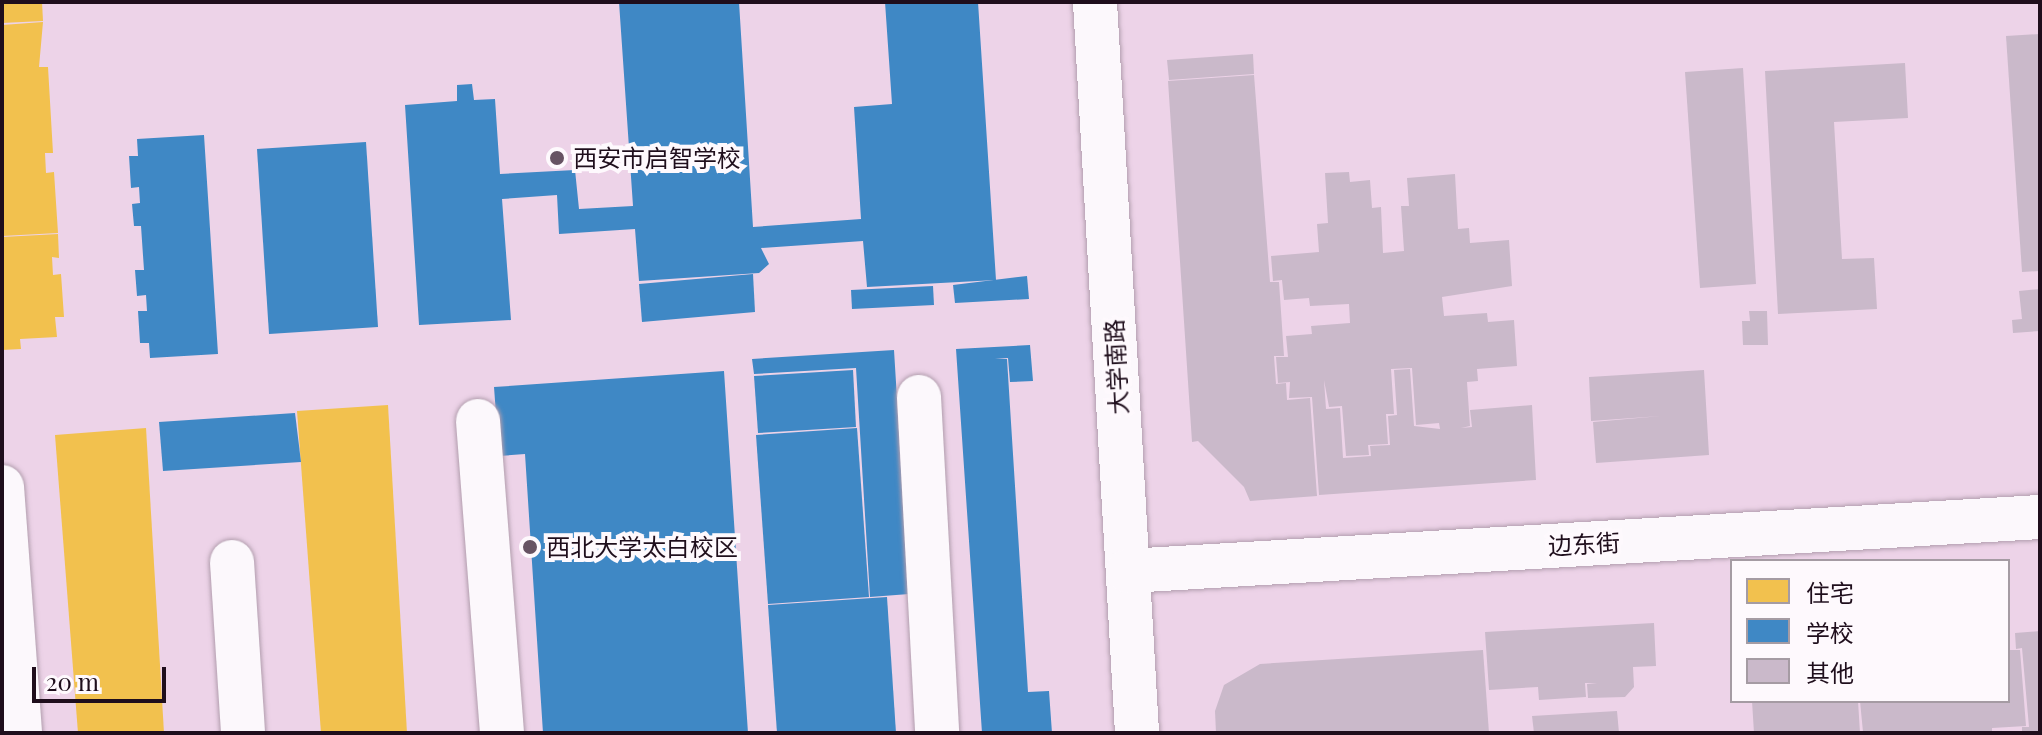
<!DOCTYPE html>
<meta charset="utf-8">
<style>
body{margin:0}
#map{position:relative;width:2042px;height:735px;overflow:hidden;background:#edd3e8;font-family:"Playfair Display","Noto Sans SC",serif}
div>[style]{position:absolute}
.homes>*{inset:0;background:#f2c14e}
.schools>*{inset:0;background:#3f88c5}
.building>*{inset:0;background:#cab9ca}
.roads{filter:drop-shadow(0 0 2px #b29eae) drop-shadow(0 0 2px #b29eae)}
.street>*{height:44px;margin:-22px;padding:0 22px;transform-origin:22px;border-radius:22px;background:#fcf8fc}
.secondary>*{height:44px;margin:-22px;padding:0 22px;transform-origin:22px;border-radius:22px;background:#fcf8fc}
.dots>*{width:22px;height:22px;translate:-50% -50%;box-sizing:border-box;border:4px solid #fef9fd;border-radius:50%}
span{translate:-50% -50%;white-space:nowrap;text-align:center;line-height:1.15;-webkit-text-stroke:8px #fef9fd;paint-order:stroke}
.poi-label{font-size:24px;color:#1f0e1c}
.left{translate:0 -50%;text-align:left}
.street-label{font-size:24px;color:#1f0e1c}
.frame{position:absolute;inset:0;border:4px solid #1f0e1c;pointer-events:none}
.legend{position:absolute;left:1730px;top:559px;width:280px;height:144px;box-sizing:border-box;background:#fef9fd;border:2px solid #a59ba3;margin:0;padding:10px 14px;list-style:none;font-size:24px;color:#1f0e1c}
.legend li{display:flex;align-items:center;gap:16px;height:40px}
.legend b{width:40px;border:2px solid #a59ba3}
.scale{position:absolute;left:32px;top:667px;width:134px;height:36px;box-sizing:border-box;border:4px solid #1f0e1c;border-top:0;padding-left:10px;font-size:24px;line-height:28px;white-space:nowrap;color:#1f0e1c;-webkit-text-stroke:6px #fef9fd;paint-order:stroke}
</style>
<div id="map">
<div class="homes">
<div style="clip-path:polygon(2px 2px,42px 2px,43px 21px,2px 23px)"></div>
<div style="clip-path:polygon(43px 22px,39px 67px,48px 67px,53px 153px,45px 153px,46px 173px,54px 172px,58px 233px,2px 236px,2px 25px)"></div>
<div style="clip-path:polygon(58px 234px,59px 258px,52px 257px,53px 275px,61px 274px,64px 317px,55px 317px,57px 337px,20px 339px,21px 349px,2px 350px,2px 237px)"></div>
<div style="clip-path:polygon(388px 405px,407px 733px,321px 733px,297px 411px)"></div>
<div style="clip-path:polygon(146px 428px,164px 733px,78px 733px,55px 435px)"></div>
</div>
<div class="schools">
<div style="clip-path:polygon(619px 2px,739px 2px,753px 227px,861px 219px,854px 107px,892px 104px,885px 2px,978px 2px,996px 280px,867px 287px,863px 241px,761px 248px,769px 264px,759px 273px,639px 281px,635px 229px,559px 234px,557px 195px,502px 199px,511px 320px,419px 325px,405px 105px,457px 101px,457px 85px,472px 84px,474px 100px,495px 99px,500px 174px,575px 170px,579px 209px,633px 206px)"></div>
<div style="clip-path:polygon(204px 135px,218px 354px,150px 358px,149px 343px,140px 343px,138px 311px,147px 311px,146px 295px,137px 296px,135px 270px,144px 270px,141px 226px,134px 226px,132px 204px,140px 203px,139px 187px,131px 188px,129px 156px,138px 156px,137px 139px)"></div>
<div style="clip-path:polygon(366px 142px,378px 327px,269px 334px,257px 149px)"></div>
<div style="clip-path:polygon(753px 274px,755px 312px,642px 322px,639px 284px)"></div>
<div style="clip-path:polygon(1027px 276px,1029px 299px,955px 303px,953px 285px)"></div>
<div style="clip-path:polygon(933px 286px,934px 305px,852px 309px,851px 290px)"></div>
<div style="clip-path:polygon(1030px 345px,1033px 381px,1010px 382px,1008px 358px,995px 359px,1007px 359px,1028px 692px,1049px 691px,1052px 733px,982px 733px,956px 349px)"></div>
<div style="clip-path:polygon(894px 350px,909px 594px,870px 597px,856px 368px,754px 374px,752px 359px)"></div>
<div style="clip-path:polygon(853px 370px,856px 427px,758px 433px,754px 376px)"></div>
<div style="clip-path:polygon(724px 371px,748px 733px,543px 733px,525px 454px,499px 456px,494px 387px)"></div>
<div style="clip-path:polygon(295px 413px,301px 462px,163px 471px,159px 422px)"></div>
<div style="clip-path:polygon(857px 428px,869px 597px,768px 604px,756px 435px)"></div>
<div style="clip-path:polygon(887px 597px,896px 733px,777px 733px,768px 605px)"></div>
</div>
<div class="building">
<div style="clip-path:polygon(2040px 34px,2040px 271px,2022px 272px,2006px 36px)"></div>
<div style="clip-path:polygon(1253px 54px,1254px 74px,1169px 80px,1167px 60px)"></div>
<div style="clip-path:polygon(1905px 63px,1908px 118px,1834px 122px,1842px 259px,1874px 258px,1877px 309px,1778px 314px,1765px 71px)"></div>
<div style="clip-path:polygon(1743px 68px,1756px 284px,1700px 288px,1685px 72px)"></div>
<div style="clip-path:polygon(1254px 75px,1270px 282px,1279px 282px,1284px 356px,1274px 356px,1276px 384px,1286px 383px,1287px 400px,1310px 398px,1317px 496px,1250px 501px,1244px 487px,1198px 441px,1192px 442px,1168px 81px)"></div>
<div style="clip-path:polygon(evenodd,1349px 172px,1350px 182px,1370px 180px,1372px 208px,1381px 207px,1383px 253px,1404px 251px,1401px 206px,1409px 206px,1407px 178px,1455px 174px,1458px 229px,1469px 228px,1470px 243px,1509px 240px,1512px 286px,1442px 297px,1444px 316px,1487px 313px,1488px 322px,1514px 320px,1517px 366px,1477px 369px,1478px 381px,1467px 382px,1470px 426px,1461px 428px,1472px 427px,1470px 410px,1532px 405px,1536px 480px,1319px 495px,1312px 397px,1289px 398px,1290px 382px,1278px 383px,1276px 357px,1288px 357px,1286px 336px,1312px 334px,1311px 326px,1350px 323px,1349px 304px,1310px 306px,1309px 298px,1284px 300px,1282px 280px,1273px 281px,1271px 256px,1319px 252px,1317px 224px,1328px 223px,1325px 173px,1349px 172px,1412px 368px,1416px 425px,1439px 423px,1440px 429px,1414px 426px,1410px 369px,1394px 370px,1397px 415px,1388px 416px,1390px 445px,1370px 446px,1371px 456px,1343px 458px,1340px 408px,1326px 409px,1324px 380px,1329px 407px,1342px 406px,1346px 456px,1369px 455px,1368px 445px,1388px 444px,1386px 414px,1394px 414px,1391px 369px,1412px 368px)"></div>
<div style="clip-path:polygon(2040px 289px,2040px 331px,2013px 333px,2012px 320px,2022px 319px,2019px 291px)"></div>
<div style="clip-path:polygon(1749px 311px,1767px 311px,1768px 345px,1743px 345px,1742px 321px,1750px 321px)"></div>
<div style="clip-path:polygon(1704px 370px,1709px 455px,1596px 463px,1593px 422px,1661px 416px,1591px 421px,1589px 377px)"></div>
<div style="clip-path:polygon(1654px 623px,1656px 666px,1633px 667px,1634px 687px,1625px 697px,1588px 698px,1587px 684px,1597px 683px,1585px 683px,1586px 697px,1539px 700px,1538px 687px,1489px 690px,1485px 632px)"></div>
<div style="clip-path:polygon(2040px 631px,2040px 733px,2022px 733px,2022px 727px,2029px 727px,2022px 648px,2016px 649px,2015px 633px)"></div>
<div style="clip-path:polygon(1483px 650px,1489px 733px,1216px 733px,1215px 711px,1224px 685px,1260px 664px)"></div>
<div style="clip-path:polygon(2008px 650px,2020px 650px,2026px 726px,1992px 728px,1992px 733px,1863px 732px,1860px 701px,2008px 701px)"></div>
<div style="clip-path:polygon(1752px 701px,1858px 701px,1860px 733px,1754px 733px)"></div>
<div style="clip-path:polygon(1617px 711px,1619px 733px,1534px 733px,1532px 716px)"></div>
</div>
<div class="roads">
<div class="street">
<div style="left:919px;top:397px;width:336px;rotate:86.9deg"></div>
<div style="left:478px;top:421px;width:313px;rotate:85.6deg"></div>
<div style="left:2px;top:487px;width:247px;rotate:85.8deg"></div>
<div style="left:232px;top:562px;width:171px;rotate:86.3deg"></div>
</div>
<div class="secondary">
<div style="left:1095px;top:2px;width:732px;rotate:86.71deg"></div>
<div style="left:1128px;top:571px;width:914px;rotate:-3.39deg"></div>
</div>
</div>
<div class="dots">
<div style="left:557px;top:158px;background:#675363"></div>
<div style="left:530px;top:547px;background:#675363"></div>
</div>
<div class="poi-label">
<span class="left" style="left:573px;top:158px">西安市启智学校</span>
<span class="left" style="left:546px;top:547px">西北大学太白校区</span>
</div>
<div class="street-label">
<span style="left:1116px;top:367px;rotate:-93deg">大学南路</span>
<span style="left:1584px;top:544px;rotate:-3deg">边东街</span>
</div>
<div class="frame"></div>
<ul class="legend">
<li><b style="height:22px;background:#f2c14e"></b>住宅</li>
<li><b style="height:22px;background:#3f88c5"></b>学校</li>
<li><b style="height:22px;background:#cab9ca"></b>其他</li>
</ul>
<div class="scale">20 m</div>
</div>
